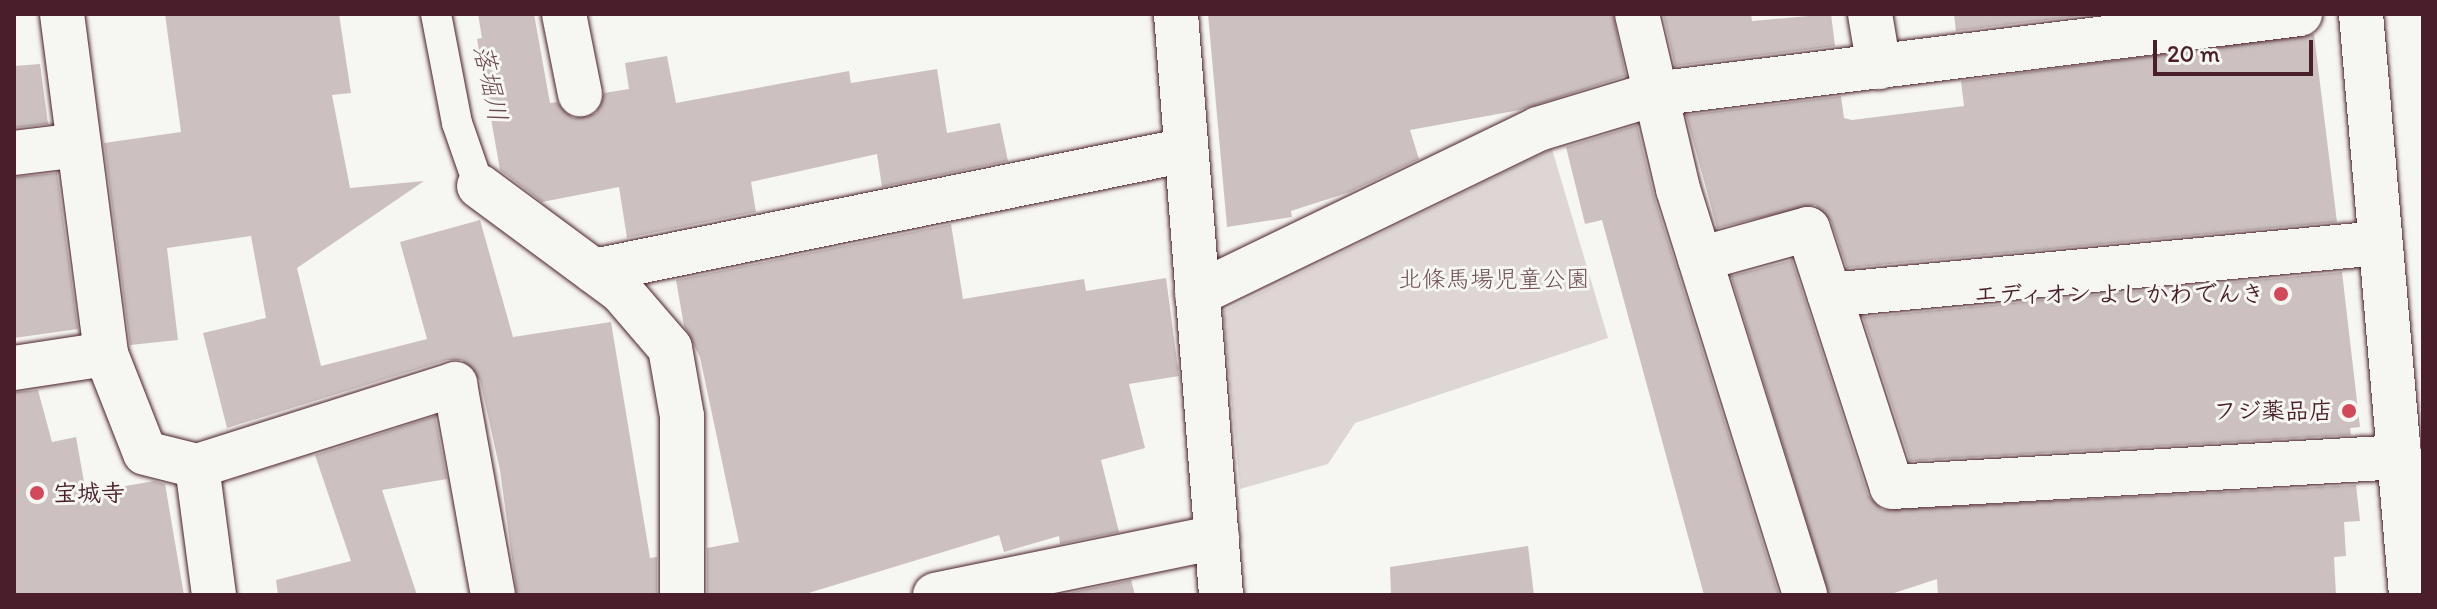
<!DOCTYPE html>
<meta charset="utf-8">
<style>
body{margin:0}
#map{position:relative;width:2437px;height:609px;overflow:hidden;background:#f6f6f2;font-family:Itim,"Klee One",sans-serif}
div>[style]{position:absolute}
.green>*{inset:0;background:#ddd6d5}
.building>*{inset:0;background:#ccc1c0}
.roads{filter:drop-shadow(0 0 2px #4a1f2b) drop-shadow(0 0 2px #4a1f2b)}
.lane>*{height:30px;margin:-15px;padding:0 15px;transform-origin:15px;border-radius:15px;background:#f6f6f2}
.street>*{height:44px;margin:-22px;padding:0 22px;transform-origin:22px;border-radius:22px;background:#f6f6f2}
.secondary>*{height:44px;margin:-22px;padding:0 22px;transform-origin:22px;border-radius:22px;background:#f6f6f2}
.dots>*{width:22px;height:22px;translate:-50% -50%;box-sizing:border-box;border:4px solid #f6f6f2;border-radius:50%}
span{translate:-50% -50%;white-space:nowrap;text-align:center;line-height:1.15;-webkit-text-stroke:6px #f6f6f2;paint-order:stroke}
.park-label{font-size:24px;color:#6f4d56}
.poi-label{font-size:24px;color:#4a1f2b;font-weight:700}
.right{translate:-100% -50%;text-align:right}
.left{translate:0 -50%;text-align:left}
.water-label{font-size:26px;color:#6c4a52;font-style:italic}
.frame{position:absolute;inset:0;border:16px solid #4a1f2b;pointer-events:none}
.scale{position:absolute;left:2153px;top:40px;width:160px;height:36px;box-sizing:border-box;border:4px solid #4a1f2b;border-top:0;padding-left:10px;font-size:24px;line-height:28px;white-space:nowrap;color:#4a1f2b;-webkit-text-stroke:6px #f6f6f2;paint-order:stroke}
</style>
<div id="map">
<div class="green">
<div style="clip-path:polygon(1552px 149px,1608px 338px,1355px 423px,1328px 464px,1240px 489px,1223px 311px)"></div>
</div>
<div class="building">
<div style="clip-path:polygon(165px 14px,339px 14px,351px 93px,332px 95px,350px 188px,424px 181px,297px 268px,321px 366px,427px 339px,400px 242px,480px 220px,513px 337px,611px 322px,650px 558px,657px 557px,657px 595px,517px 595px,500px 470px,480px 380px,462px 360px,447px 360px,227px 428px,203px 333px,266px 318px,251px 236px,167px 248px,178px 340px,130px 345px,104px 143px,181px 132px)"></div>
<div style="clip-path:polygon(478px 14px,534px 14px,550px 103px,557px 102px,573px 118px,596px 113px,604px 93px,629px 89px,625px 63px,667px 56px,676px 103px,849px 71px,851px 83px,937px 69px,947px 133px,1000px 123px,1008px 161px,882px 187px,877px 154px,751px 182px,756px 212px,627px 238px,619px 187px,542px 202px,500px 170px,477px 39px,482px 38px)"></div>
<div style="clip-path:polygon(1208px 14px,1613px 14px,1626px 76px,1520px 110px,1410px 130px,1419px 159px,1350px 192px,1291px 211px,1292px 217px,1227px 227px)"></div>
<div style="clip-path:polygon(1663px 14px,1751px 14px,1752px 21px,1831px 14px,1835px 46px,1675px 66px)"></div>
<div style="clip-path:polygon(1954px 14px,2097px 14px,1956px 31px)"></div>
<div style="clip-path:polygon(2314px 34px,2337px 222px,1847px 268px,1831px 221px,1815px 205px,1717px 228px,1686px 115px,1841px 96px,1844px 118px,1852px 120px,1964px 106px,1961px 81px)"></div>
<div style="clip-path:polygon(40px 64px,48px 124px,14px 128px,14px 66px)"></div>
<div style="clip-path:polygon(1637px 125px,1654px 196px,1779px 595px,1704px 595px,1602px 220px,1585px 224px,1566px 147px)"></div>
<div style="clip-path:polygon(57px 173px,78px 329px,14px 338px,14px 177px)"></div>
<div style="clip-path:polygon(951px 224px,963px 299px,1084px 279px,1086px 291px,1166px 278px,1179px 376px,1129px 384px,1145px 448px,1101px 460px,1119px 532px,1060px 544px,1059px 536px,1004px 552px,999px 535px,802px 595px,707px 595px,707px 548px,739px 542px,700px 357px,684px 326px,676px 280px)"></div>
<div style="clip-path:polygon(1792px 260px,1868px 495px,1882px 510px,2356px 485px,2360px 521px,2344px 522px,2346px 556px,2334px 557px,2336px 595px,1938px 595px,1937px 579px,1888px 595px,1829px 595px,1731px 276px)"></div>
<div style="clip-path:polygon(2342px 272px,2360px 427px,2350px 428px,2351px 435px,1910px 461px,1863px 317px)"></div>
<div style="clip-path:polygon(38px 390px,52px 442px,76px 437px,86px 493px,154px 481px,165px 484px,184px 595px,14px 595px,14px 392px)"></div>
<div style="clip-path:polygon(435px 416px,447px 479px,382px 490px,417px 595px,278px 595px,276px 580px,351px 561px,315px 455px)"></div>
<div style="clip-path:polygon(1528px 546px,1534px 595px,1391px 595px,1390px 567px)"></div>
<div style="clip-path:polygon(1131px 580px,1135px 595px,1070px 595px,1069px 593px)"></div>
</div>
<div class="roads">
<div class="lane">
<div style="left:436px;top:14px;width:111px;rotate:79.1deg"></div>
<div style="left:457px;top:123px;width:67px;rotate:70.8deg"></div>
</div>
<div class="street">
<div style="left:62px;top:14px;width:343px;rotate:82.6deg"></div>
<div style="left:106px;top:354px;width:106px;rotate:68.5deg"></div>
<div style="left:145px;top:453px;width:54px;rotate:14deg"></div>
<div style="left:197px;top:466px;width:130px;rotate:82.5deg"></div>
<div style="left:564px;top:14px;width:82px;rotate:78.7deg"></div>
<div style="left:1176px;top:14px;width:583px;rotate:85.57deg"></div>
<div style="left:1637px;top:14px;width:180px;rotate:76.8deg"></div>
<div style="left:1678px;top:189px;width:425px;rotate:72.6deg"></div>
<div style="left:1870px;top:14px;width:54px;rotate:80.4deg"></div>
<div style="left:14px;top:153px;width:65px;rotate:-7deg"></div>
<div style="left:479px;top:186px;width:177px;rotate:36.5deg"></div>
<div style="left:621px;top:291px;width:75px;rotate:49.3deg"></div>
<div style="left:670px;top:348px;width:69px;rotate:80deg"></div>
<div style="left:682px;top:416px;width:179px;rotate:90deg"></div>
<div style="left:1700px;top:259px;width:112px;rotate:-15.5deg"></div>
<div style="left:1808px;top:229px;width:271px;rotate:72deg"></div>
<div style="left:1892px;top:487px;width:509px;rotate:-3.38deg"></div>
<div style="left:594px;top:271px;width:604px;rotate:-11.55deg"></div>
<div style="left:1197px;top:294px;width:379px;rotate:-25.8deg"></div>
<div style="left:1538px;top:129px;width:121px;rotate:-16.8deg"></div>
<div style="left:1654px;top:94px;width:651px;rotate:-7.06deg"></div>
<div style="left:1830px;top:295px;width:551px;rotate:-5.41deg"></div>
<div style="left:14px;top:368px;width:93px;rotate:-8.7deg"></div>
<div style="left:197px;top:466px;width:271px;rotate:-17.6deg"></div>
<div style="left:455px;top:384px;width:214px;rotate:79.8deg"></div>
<div style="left:935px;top:595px;width:288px;rotate:-11.6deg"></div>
</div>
<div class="secondary">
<div style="left:2361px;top:14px;width:583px;rotate:85.08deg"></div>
</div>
</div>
<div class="dots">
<div style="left:2281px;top:294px;background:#d1495b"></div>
<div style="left:2349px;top:411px;background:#d1495b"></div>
<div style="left:37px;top:493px;background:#d1495b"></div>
</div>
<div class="park-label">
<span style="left:1494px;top:279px">北條馬場児童公園</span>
</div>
<div class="poi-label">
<span class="right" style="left:2265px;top:294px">エディオン よしかわでんき</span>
<span class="right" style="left:2333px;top:411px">フジ薬品店</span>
<span class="left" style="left:53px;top:493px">宝城寺</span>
</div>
<div class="water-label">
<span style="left:490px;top:83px;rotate:78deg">落堀川</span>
</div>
<div class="frame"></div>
<div class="scale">20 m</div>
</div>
